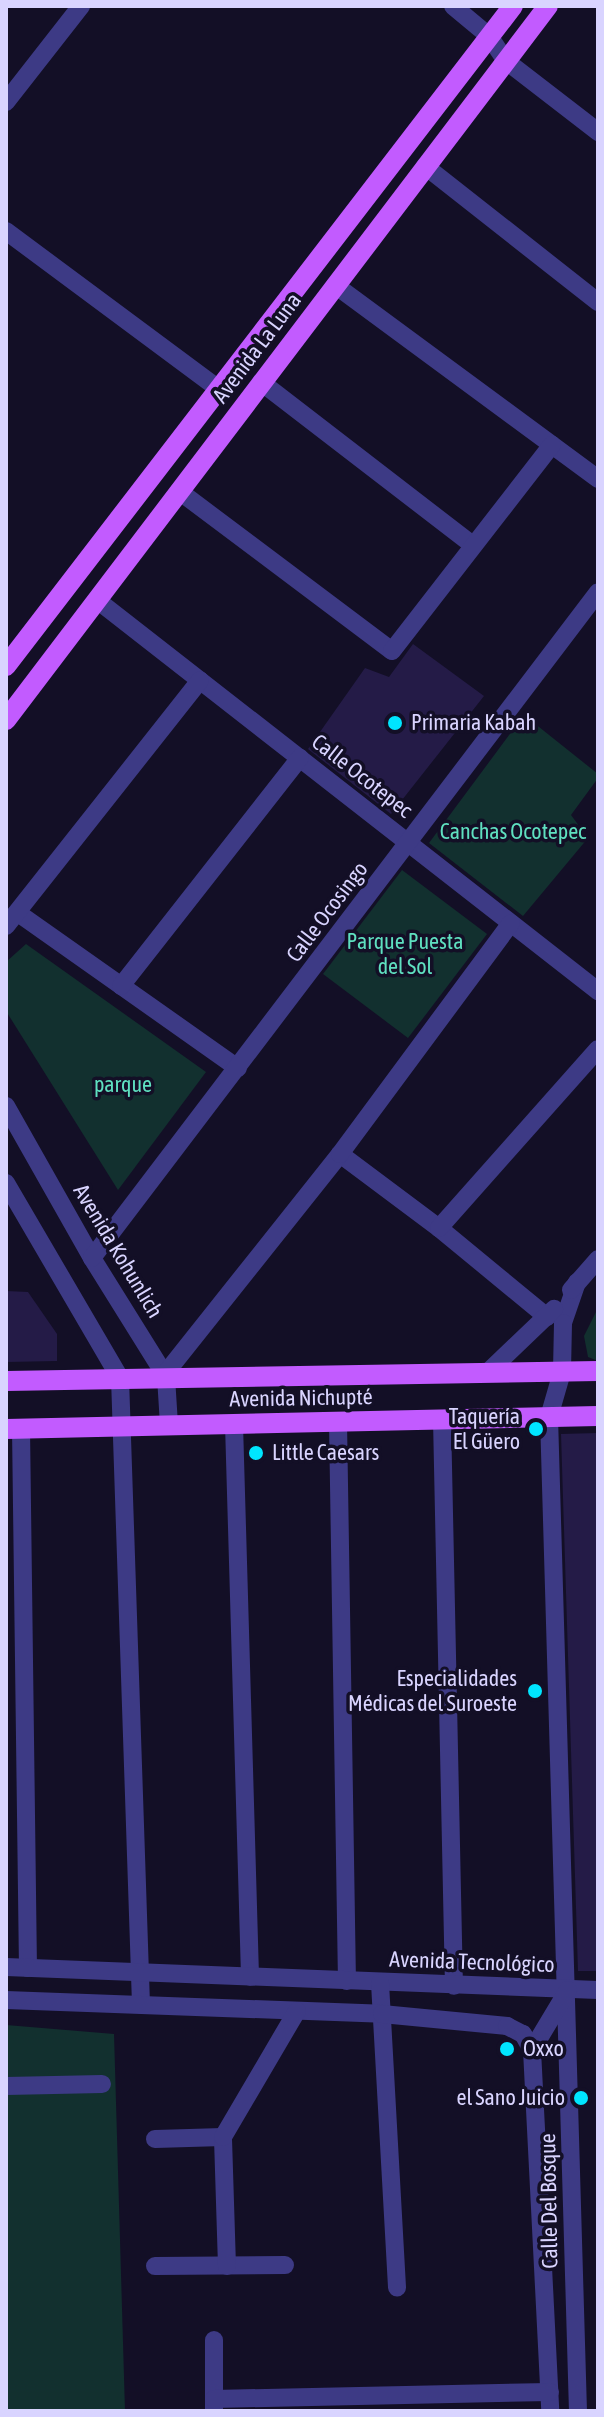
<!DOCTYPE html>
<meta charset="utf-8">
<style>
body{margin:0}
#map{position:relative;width:604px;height:2417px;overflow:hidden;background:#130f26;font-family:"Asap Condensed",sans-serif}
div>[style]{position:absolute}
.green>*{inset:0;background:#12302f}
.building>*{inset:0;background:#241b47}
.minor>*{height:18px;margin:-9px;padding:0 9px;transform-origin:9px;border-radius:9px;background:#3d3a85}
.major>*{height:20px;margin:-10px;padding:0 10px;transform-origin:10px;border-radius:10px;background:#c25bff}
.dots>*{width:22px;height:22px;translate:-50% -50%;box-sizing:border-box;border:4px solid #130f26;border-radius:50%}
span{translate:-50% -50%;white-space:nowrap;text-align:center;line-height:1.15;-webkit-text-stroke:7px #130f26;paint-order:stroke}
.street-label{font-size:22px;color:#d9d4ff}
.poi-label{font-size:22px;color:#d9d4ff}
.left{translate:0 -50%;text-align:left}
.right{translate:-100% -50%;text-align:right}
.park-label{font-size:22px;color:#5fe0c0}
.frame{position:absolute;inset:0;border:8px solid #d9d4ff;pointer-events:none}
</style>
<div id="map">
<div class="green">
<div style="clip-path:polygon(524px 715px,598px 774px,598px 778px,571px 815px,588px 838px,523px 916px,429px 843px)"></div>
<div style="clip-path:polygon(402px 870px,487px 934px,408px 1038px,323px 974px)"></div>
<div style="clip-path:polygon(26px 944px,206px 1072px,118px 1190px,6px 1011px,6px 962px)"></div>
<div style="clip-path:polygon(598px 1308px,598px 1361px,588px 1357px,584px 1336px)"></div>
<div style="clip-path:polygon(6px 2025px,114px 2034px,125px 2411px,6px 2411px)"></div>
</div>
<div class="building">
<div style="clip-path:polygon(413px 644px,484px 696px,391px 814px,308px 749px,365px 668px,389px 677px)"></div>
<div style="clip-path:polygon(6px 1291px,28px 1292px,57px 1334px,57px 1361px,6px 1362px)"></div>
<div style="clip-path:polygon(598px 1433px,598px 1971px,578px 1971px,561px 1434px)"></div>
</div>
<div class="minor">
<div style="left:453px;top:6px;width:47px;rotate:39.8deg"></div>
<div style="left:489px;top:36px;width:29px;rotate:56deg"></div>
<div style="left:505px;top:60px;width:118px;rotate:37.7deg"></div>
<div style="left:6px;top:102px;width:122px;rotate:-52deg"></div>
<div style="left:425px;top:166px;width:220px;rotate:38.2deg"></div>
<div style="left:6px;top:231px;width:265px;rotate:36.6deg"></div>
<div style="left:335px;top:285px;width:327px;rotate:36.4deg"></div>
<div style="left:261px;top:382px;width:267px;rotate:37.6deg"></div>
<div style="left:179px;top:491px;width:266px;rotate:36.9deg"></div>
<div style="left:392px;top:651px;width:261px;rotate:-52.2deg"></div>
<div style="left:97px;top:600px;width:636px;rotate:37.97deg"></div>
<div style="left:18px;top:913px;width:269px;rotate:35.2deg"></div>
<div style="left:6px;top:926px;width:313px;rotate:-51.7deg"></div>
<div style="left:121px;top:986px;width:290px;rotate:-51.9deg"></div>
<div style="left:6px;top:1106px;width:175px;rotate:60.5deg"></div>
<div style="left:92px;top:1258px;width:140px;rotate:58.1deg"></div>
<div style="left:166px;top:1377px;width:48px;rotate:86.4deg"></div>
<div style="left:340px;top:1154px;width:124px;rotate:36.8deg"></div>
<div style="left:439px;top:1228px;width:140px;rotate:39.5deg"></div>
<div style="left:6px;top:1183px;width:226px;rotate:59.7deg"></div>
<div style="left:120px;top:1378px;width:627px;rotate:88.08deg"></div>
<div style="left:439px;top:1228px;width:239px;rotate:-48.4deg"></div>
<div style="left:92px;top:1258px;width:836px;rotate:-52.77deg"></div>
<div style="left:577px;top:1282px;width:43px;rotate:108.9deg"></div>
<div style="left:563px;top:1323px;width:49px;rotate:91.2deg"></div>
<div style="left:562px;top:1372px;width:47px;rotate:106.1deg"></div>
<div style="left:549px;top:1417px;width:994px;rotate:88.33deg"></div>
<div style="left:571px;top:1290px;width:41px;rotate:-48.9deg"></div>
<div style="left:487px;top:1373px;width:93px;rotate:-43.7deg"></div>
<div style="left:165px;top:1374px;width:281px;rotate:-51.5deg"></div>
<div style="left:340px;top:1154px;width:287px;rotate:-53.5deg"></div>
<div style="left:442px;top:1419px;width:567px;rotate:88.79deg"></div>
<div style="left:338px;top:1422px;width:559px;rotate:89.08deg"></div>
<div style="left:234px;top:1424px;width:553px;rotate:88.34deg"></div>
<div style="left:21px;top:1428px;width:540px;rotate:89.26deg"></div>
<div style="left:6px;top:1967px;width:592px;rotate:2.22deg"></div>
<div style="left:380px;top:1983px;width:305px;rotate:86.8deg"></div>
<div style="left:6px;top:2000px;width:376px;rotate:2.1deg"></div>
<div style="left:382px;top:2014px;width:126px;rotate:5.5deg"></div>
<div style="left:507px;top:2026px;width:18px;rotate:27deg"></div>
<div style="left:523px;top:2034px;width:18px;rotate:61deg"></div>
<div style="left:532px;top:2050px;width:361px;rotate:87.1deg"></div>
<div style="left:532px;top:2050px;width:70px;rotate:-59deg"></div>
<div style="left:6px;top:2086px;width:96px;rotate:-1.2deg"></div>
<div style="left:155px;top:2139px;width:68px;rotate:-1.7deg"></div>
<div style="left:155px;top:2266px;width:130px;rotate:-0.4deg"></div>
<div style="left:227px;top:2266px;width:129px;rotate:-91.8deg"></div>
<div style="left:223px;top:2137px;width:146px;rotate:-59.6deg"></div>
<div style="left:214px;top:2340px;width:69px;rotate:90deg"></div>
<div style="left:214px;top:2399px;width:336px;rotate:-1.2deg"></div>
</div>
<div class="major">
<div style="left:6px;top:666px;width:832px;rotate:-52.47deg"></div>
<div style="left:6px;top:720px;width:896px;rotate:-52.8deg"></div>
<div style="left:6px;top:1381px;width:592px;rotate:-0.97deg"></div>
<div style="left:6px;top:1429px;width:592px;rotate:-1.26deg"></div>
</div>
<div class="dots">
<div style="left:395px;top:723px;background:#00e5ff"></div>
<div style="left:536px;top:1429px;background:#00e5ff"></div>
<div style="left:256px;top:1453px;background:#00e5ff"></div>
<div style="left:535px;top:1691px;background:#00e5ff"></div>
<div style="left:507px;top:2049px;background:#00e5ff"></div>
<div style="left:581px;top:2098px;background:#00e5ff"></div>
</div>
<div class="street-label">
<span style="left:257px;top:348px;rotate:-53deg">Avenida La Luna</span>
<span style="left:362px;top:776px;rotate:38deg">Calle Ocotepec</span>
<span style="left:327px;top:912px;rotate:-53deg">Calle Ocosingo</span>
<span style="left:118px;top:1251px;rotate:59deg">Avenida Kohunlich</span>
<span style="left:301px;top:1398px;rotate:-1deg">Avenida Nichupté</span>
<span style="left:472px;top:1962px;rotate:2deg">Avenida Tecnológico</span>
<span style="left:549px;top:2201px;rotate:-91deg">Calle Del Bosque</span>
</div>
<div class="poi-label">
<span class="left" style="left:411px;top:723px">Primaria Kabah</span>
<span class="right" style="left:520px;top:1429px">Taquería<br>El Güero</span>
<span class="left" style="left:272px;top:1453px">Little Caesars</span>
<span class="right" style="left:517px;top:1691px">Especialidades<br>Médicas del Suroeste</span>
<span class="left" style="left:523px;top:2049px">Oxxo</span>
<span class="right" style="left:565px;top:2098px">el Sano Juicio</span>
</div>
<div class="park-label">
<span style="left:513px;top:832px">Canchas Ocotepec</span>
<span style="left:405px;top:954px">Parque Puesta<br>del Sol</span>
<span style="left:123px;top:1085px">parque</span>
</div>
<div class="frame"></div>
</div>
